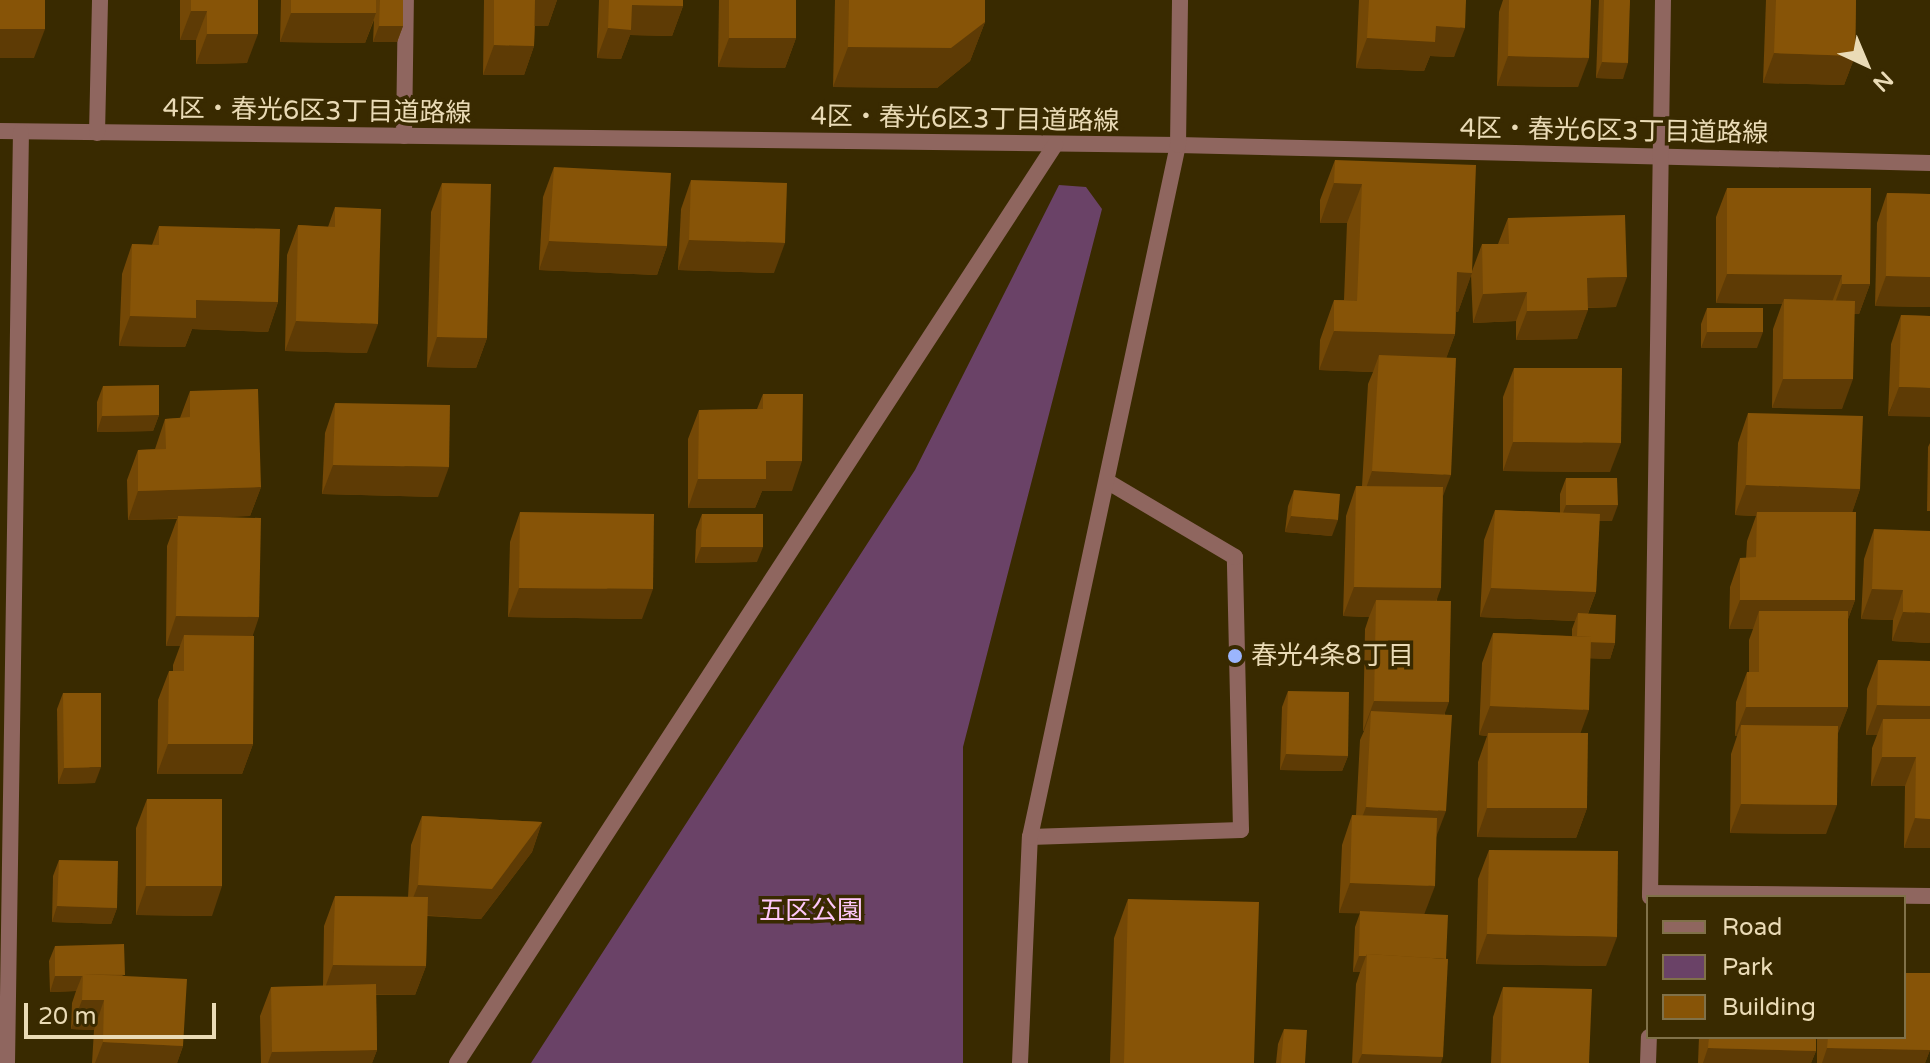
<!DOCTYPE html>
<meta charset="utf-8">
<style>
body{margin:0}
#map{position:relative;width:1930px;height:1063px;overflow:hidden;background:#392a00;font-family:"Varela Round","Noto Sans JP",sans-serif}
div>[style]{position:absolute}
.green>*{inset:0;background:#6a4267}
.service>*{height:16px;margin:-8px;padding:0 8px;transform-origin:8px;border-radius:8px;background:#8f665f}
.minor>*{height:16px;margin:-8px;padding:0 8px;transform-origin:8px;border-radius:8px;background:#8f665f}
.wall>*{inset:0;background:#744806}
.shaded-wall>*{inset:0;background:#5e3b05}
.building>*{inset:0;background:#875407}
.dots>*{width:22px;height:22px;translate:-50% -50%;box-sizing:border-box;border:4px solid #392a00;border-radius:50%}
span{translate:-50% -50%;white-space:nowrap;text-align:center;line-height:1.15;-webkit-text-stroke:7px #392a00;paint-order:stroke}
.street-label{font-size:26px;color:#eadbb6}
.poi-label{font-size:26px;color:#eadbb6}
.left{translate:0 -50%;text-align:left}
.park-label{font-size:26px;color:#ffc8fb}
.legend{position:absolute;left:1646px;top:895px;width:260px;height:144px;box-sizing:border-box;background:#392a00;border:2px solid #807149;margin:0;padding:10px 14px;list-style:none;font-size:24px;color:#eadbb6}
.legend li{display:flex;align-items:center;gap:16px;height:40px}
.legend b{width:40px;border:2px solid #807149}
.north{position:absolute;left:1826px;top:24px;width:80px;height:80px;-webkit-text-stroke:6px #392a00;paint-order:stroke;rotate:136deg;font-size:22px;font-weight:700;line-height:32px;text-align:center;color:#eadbb6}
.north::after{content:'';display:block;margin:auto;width:28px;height:36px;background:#eadbb6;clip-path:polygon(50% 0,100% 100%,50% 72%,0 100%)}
.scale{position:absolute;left:24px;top:1003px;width:192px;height:36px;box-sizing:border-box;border:4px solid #eadbb6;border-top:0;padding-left:10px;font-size:24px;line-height:28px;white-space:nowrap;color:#eadbb6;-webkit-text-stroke:6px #392a00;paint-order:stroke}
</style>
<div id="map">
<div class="green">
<div style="clip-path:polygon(1059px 185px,1086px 187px,1102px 209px,963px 747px,963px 1063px,531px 1063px,915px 470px)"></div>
</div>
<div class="service">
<div style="left:404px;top:136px;width:136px;rotate:-89.2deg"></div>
<div style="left:1030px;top:837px;width:211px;rotate:-1.9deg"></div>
<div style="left:1241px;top:830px;width:273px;rotate:-91.3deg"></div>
<div style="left:1235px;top:557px;width:147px;rotate:-149.4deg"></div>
</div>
<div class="minor">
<div style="left:0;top:131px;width:1178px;rotate:0.68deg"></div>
<div style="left:1178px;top:145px;width:752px;rotate:1.37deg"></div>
<div style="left:97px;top:133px;width:133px;rotate:-88.7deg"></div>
<div style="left:1650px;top:893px;width:280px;rotate:0.6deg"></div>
<div style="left:1650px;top:897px;width:897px;rotate:-89.17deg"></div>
<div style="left:7px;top:1063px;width:931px;rotate:-89.14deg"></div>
<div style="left:457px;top:1063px;width:1096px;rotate:-56.92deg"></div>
<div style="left:1020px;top:1063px;width:226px;rotate:-87.5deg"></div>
<div style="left:1030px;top:837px;width:708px;rotate:-77.93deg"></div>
<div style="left:1178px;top:145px;width:145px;rotate:-89.2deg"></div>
<div style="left:1648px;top:1063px;width:26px;rotate:-88deg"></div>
</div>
<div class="wall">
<div style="clip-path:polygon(180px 0,258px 0,247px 63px,196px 64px,196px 40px,180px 40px)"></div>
<div style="clip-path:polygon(281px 0,403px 0,403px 26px,397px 42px,373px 42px,374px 20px,365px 43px,280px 42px)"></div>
<div style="clip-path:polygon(484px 0,557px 0,548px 26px,535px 26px,534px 46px,524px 75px,483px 75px)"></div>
<div style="clip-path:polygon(599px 0,683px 0,683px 6px,672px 36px,630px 35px,621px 59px,597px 58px)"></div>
<div style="clip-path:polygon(719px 0,796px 0,796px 38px,785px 68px,718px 67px)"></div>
<div style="clip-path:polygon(835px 0,985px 0,985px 22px,970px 61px,937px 88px,833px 87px)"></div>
<div style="clip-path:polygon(1359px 0,1466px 0,1454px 57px,1430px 56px,1424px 71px,1356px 68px)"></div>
<div style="clip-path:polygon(1503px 0,1591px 0,1578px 87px,1497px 86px,1499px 12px)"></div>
<div style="clip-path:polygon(1599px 0,1630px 0,1623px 79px,1596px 78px)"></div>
<div style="clip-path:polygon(1766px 0,1856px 0,1855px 56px,1844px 85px,1763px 83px)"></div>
<div style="clip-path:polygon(1335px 160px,1472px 271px,1482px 244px,1498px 244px,1508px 218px,1616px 307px,1588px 308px,1577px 339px,1516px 340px,1516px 321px,1473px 323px,1471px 275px,1458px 312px,1456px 312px,1455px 334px,1446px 358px,1443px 497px,1437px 601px,1445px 715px,1436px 838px,1424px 914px,1441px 1063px,1352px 1063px,1356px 984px,1360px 972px,1353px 972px,1355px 927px,1360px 913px,1339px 913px,1342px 845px,1352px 815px,1356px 815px,1360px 740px,1364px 731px,1363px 731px,1365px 629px,1369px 617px,1343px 616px,1346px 516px,1356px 486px,1362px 486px,1368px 384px,1373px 372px,1319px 370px,1320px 340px,1334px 300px,1344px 300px,1347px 223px,1320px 223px,1320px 200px)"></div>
<div style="clip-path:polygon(554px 167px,667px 246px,657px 275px,539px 270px,543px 197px)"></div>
<div style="clip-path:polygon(691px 180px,774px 273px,678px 270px,681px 209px)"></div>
<div style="clip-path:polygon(442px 183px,487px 338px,476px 368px,427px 367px,431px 212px)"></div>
<div style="clip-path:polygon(1727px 188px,1870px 284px,1859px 314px,1854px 314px,1842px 409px,1772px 408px,1773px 329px,1782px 304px,1716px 303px,1716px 217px)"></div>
<div style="clip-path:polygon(1887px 193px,1930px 194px,1930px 307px,1875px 306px,1877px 223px)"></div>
<div style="clip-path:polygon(335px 207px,367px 353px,285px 351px,287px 255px,298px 225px,328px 227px)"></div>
<div style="clip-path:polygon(159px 226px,278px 302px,268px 332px,192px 329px,185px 347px,119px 346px,122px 274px,132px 244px,152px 245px)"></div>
<div style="clip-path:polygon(1707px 308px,1757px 348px,1701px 348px,1701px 324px)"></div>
<div style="clip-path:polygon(1901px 315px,1930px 316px,1888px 416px,1891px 344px)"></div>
<div style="clip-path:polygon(1514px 368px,1610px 472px,1503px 471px,1503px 397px)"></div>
<div style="clip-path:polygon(103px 386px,159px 415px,153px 431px,97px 432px,97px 402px)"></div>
<div style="clip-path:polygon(190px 391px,261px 487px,250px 516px,221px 517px,253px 636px,253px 744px,242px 774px,157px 774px,158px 700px,169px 671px,173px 671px,173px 665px,180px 646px,166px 646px,167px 546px,177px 519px,128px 520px,127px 480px,138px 450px,155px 449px,165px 419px,180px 418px)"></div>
<div style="clip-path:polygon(763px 394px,792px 491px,762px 491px,755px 508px,688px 508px,688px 439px,699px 410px,757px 409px)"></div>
<div style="clip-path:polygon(335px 403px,438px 497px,322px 494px,325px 433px)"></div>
<div style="clip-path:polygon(1748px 413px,1860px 489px,1852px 512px,1855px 600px,1848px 619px,1848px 707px,1838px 732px,1826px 834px,1730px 833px,1731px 754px,1737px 736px,1735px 736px,1736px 702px,1747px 672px,1749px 672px,1749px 640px,1753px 629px,1729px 629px,1730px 587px,1740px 558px,1746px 558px,1747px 541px,1756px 516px,1735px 515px,1738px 443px)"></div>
<div style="clip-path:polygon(1930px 443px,1930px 511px,1927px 511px,1928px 447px)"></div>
<div style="clip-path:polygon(1566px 478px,1612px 521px,1599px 521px,1596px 592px,1588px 614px,1615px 643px,1610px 659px,1590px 658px,1580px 733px,1587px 808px,1576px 838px,1477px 837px,1478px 762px,1487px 736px,1479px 735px,1482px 663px,1493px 633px,1572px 636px,1572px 629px,1575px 621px,1480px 617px,1484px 540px,1495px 510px,1560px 513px,1560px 494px)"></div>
<div style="clip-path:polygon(1294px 490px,1332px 536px,1285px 532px,1288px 506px)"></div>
<div style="clip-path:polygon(520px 512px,642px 619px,508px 617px,510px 542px)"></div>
<div style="clip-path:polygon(702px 514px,757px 562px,695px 563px,696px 530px)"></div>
<div style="clip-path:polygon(1874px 529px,1930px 643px,1892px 641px,1893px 620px,1861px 619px,1864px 559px)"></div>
<div style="clip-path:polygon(1878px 660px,1930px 661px,1930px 848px,1904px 848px,1905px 786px,1871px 786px,1872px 748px,1877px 735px,1866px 735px,1867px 689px)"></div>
<div style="clip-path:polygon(1288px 691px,1348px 756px,1342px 771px,1280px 770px,1282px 707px)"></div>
<div style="clip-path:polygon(63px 693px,95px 783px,58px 784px,57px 709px)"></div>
<div style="clip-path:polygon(147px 799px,212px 916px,136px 915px,136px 828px)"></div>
<div style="clip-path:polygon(422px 816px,542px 822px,532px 852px,481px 919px,427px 916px,426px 966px,415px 995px,376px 995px,377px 1050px,372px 1063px,261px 1063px,260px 1016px,271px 987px,323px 986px,324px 926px,335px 896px,408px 897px,411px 845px)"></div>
<div style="clip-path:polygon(1489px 850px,1606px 966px,1476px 964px,1478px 879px)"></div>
<div style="clip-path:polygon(59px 860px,117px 908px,111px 924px,52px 922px,53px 876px)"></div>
<div style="clip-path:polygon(1128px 899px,1254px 1063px,1110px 1063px,1114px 938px)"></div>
<div style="clip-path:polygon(55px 946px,124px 976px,183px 1046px,177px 1063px,92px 1063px,94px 1030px,71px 1029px,72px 1003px,76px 991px,50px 992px,49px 961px)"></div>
<div style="clip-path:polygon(1503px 987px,1589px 1063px,1491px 1063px,1493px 1017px)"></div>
<div style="clip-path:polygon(1284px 1029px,1305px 1063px,1276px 1063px,1278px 1044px)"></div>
<div style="clip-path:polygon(1699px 1037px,1816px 1037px,1816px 1051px,1811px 1063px,1698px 1063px)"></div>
<div style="clip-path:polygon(1817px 1037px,1904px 1037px,1930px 1050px,1925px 1063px,1817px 1063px)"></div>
</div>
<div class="shaded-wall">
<div style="clip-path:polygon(534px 0,557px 0,548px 26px,524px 26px)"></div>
<div style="clip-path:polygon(632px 5px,683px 6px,672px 36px,630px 35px,621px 59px,597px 58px,608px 28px)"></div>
<div style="clip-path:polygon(191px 11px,207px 11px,196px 40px,180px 40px)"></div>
<div style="clip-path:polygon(291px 13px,376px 13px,365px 43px,280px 42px)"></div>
<div style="clip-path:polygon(985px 22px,970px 61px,937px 88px,833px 87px,848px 47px)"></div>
<div style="clip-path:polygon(379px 26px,403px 26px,397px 42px,373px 42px)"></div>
<div style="clip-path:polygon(1436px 26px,1465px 28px,1454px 57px,1430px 56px,1424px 71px,1356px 68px,1367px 38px)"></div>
<div style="clip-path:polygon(0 29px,45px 29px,34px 58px,0 58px)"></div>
<div style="clip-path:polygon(207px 34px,258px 34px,247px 63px,196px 64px)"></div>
<div style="clip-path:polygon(729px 38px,796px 38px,785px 68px,718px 67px)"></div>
<div style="clip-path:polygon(494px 45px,534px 46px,524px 75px,483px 75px)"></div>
<div style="clip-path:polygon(1774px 53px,1855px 56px,1844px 85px,1763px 83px)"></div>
<div style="clip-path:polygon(1508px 56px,1589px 58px,1578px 87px,1497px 86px)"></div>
<div style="clip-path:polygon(1602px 62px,1628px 63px,1623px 79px,1596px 78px)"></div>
<div style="clip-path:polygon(1334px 183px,1362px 184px,1347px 223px,1320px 223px)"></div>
<div style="clip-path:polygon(689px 240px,785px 243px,774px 273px,678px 270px)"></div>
<div style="clip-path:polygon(549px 241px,667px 246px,657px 275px,539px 270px)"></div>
<div style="clip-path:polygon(1457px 272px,1472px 273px,1458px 312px,1443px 312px)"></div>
<div style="clip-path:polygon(1727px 274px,1842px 275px,1831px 305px,1784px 299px,1782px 304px,1716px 303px)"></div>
<div style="clip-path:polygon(1886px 276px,1930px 277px,1930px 307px,1875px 306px)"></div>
<div style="clip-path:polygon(1627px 277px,1616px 307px,1576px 308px,1587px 278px)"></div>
<div style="clip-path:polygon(1842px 284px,1870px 284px,1859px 314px,1831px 314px)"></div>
<div style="clip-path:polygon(1527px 292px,1516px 321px,1473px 323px,1483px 294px)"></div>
<div style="clip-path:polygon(196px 300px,278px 302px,268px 332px,192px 329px,185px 347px,119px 346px,130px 316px)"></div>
<div style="clip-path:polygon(1588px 310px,1577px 339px,1516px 340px,1527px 311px)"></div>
<div style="clip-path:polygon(296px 321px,378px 324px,367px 353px,285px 351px)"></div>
<div style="clip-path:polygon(1334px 331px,1455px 334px,1441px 373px,1379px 355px,1373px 372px,1319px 370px)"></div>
<div style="clip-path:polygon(1707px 332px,1763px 332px,1757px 348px,1701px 348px)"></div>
<div style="clip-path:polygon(437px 337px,487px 338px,476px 368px,427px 367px)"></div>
<div style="clip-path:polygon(1783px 379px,1853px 379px,1842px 409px,1772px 408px)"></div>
<div style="clip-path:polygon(1899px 387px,1930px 388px,1930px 417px,1888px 416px)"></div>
<div style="clip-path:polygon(159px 415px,153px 431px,97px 432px,102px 416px)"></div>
<div style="clip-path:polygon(1513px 442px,1621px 443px,1610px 472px,1503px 471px)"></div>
<div style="clip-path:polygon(766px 461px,802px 461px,792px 491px,762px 491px,755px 508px,688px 508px,698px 479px)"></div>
<div style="clip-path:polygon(333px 465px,449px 467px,438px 497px,322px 494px)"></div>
<div style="clip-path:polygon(1372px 471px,1451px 475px,1440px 504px,1362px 500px)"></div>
<div style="clip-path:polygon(1746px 485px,1860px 489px,1850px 519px,1757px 512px,1756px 516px,1735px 515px)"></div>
<div style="clip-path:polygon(261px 487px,250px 516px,128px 520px,138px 491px)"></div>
<div style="clip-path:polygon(1566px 505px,1618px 505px,1612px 521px,1560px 521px)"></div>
<div style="clip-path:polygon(1291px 516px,1338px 520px,1332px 536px,1285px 532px)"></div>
<div style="clip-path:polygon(701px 547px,763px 547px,757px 562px,695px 563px)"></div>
<div style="clip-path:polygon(1354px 587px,1441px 588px,1430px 618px,1376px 600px,1369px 617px,1343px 616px)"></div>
<div style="clip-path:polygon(519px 588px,653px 589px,642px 619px,508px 617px)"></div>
<div style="clip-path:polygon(1491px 588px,1596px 592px,1585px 621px,1578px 613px,1575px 621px,1480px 617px)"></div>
<div style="clip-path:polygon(1872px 589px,1903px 590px,1893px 620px,1861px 619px)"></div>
<div style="clip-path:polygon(1740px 600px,1855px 600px,1844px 630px,1759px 611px,1753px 629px,1729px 629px)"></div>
<div style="clip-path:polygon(1903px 612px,1930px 613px,1930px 643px,1892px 641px)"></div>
<div style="clip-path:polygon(176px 616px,259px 617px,249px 647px,184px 635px,180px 646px,166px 646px)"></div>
<div style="clip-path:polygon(1577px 642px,1615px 643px,1610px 659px,1571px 658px)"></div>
<div style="clip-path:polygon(1374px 701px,1449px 702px,1438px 732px,1371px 711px,1364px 731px,1363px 731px)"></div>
<div style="clip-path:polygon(1877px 705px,1930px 706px,1930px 736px,1883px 719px,1877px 735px,1866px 735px)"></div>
<div style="clip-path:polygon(1490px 706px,1589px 710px,1578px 740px,1488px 733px,1487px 736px,1479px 735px)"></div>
<div style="clip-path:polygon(1746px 707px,1848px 707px,1837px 736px,1741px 725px,1737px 736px,1735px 736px)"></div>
<div style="clip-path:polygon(168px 744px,253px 744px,242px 774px,157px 774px)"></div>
<div style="clip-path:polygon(1286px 754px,1348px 756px,1342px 771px,1280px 770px)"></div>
<div style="clip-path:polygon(1882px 757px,1916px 757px,1905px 786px,1871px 786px)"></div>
<div style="clip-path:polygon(101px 767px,95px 783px,58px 784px,64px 768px)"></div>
<div style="clip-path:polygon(1741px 804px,1837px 805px,1826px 834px,1730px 833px)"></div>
<div style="clip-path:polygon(1366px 807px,1446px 811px,1435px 840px,1355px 836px)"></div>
<div style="clip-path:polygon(1487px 808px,1587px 808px,1576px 838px,1477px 837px)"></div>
<div style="clip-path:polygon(1915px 818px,1930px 819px,1930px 848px,1904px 848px)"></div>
<div style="clip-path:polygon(542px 822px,532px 852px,481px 919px,407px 914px,418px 885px)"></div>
<div style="clip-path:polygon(1350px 883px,1435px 886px,1424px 915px,1339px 913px)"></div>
<div style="clip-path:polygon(146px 886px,222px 886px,212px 916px,136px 915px)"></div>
<div style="clip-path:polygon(57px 906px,117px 908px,111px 924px,52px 922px)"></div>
<div style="clip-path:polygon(1487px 934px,1617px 937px,1606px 966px,1476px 964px)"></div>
<div style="clip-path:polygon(1359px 956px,1366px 956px,1360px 972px,1353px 972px)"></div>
<div style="clip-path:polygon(333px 965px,426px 966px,415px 995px,323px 994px)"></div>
<div style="clip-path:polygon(55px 976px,82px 976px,76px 991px,50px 992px)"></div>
<div style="clip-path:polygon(82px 1000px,104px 1000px,94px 1030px,71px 1029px)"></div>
<div style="clip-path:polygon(103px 1042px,183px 1046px,177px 1063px,95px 1063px)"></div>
<div style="clip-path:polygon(1708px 1048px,1816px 1051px,1811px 1063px,1703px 1063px)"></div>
<div style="clip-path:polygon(1827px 1048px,1930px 1050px,1925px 1063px,1822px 1063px)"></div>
<div style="clip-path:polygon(377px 1050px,372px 1063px,268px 1063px,272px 1052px)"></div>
<div style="clip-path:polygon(1362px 1054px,1443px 1057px,1441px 1063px,1358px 1063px)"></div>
</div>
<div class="building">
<div style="clip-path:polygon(0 0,45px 0,45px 29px,0 29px)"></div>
<div style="clip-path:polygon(191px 0,258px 0,258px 34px,207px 34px,207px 11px,191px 11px)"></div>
<div style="clip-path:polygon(291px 0,376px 0,376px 13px,291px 13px)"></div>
<div style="clip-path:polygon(380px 0,403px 0,403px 26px,379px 26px)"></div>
<div style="clip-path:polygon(494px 0,535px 0,534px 46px,494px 45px)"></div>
<div style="clip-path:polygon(609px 0,683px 0,683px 6px,632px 5px,631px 30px,608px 28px)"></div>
<div style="clip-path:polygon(729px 0,796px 0,796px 38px,729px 38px)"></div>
<div style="clip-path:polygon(849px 0,985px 0,985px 22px,951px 48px,848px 47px)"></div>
<div style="clip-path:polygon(1369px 0,1466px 0,1465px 28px,1436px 26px,1435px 42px,1367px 38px)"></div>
<div style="clip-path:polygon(1509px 0,1591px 0,1589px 58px,1508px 56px)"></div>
<div style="clip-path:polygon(1604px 0,1630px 0,1628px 63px,1602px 62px)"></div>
<div style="clip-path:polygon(1776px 0,1856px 0,1855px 56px,1774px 53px)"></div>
<div style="clip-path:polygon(1335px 160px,1476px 165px,1472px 273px,1457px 272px,1455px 334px,1334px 331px,1334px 300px,1357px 301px,1362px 184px,1334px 183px)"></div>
<div style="clip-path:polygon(554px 167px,671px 173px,667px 246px,549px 241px)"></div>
<div style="clip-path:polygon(691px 180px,787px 183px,785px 243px,689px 240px)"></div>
<div style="clip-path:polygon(442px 183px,491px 184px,487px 338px,437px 337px)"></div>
<div style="clip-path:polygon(1727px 188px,1871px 188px,1870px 284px,1842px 284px,1842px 275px,1727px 274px)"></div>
<div style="clip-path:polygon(1887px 193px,1930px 194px,1930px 277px,1886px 276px)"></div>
<div style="clip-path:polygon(335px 207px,381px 209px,378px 324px,296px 321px,298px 225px,335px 227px)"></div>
<div style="clip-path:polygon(1625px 215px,1627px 277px,1587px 278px,1588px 310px,1527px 311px,1527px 292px,1483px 294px,1482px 244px,1509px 244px,1508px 218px)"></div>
<div style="clip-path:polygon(159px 226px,280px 229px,278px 302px,196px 300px,196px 318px,130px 316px,132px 244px,159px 245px)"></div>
<div style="clip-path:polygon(1784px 299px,1855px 301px,1853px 379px,1783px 379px)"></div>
<div style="clip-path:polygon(1707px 308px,1763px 308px,1763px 332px,1707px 332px)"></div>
<div style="clip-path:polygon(1901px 315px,1930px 316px,1930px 388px,1899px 387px)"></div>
<div style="clip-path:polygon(1379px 355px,1456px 358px,1451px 475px,1372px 471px)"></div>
<div style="clip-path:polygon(1514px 368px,1622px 368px,1621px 443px,1513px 442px)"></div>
<div style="clip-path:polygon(159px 385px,159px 415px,102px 416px,103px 386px)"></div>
<div style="clip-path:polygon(258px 389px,261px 487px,138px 491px,138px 450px,166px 449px,165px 419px,190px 417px,190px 391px)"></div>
<div style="clip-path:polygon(763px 394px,803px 394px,802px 461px,766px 461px,766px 479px,698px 479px,699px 410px,763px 409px)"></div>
<div style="clip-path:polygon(335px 403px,450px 405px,449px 467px,333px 465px)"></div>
<div style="clip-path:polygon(1748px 413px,1863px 416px,1860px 489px,1746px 485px)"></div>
<div style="clip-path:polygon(1566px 478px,1617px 478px,1618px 505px,1566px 505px)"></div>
<div style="clip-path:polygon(1356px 486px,1443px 487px,1441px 588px,1354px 587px)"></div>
<div style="clip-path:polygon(1294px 490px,1340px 494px,1338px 520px,1291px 516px)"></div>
<div style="clip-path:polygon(1495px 510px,1600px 514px,1596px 592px,1491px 588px)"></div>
<div style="clip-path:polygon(520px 512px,654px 514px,653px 589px,519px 588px)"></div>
<div style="clip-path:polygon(1757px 512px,1856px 512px,1855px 600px,1740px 600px,1740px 558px,1756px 557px)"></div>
<div style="clip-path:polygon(702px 514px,763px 514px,763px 547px,701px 547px)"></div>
<div style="clip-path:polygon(178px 516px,261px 518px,259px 617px,176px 616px)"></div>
<div style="clip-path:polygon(1874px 529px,1930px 531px,1930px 613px,1903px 612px,1903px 590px,1872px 589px)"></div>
<div style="clip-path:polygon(1376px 600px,1451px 601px,1449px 702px,1374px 701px)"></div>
<div style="clip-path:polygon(1759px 611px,1848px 611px,1848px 707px,1746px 707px,1747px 672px,1759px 672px)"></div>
<div style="clip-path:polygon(1578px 613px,1616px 615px,1615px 643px,1591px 642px,1591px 637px,1577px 636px)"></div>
<div style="clip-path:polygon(1493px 633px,1591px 637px,1589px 710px,1490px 706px)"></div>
<div style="clip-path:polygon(184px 635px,254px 636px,253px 744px,168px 744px,169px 671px,184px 671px)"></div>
<div style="clip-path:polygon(1878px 660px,1930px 661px,1930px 706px,1877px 705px)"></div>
<div style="clip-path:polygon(1288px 691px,1349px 692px,1348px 756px,1286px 754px)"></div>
<div style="clip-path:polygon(63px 693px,101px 693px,101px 767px,64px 768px)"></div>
<div style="clip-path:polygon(1371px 711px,1452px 715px,1446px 811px,1366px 807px)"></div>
<div style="clip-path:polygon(1883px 719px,1930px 719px,1930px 819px,1915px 818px,1916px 757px,1882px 757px)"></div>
<div style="clip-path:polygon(1741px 725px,1838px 726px,1837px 805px,1741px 804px)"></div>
<div style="clip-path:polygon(1488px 733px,1588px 733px,1587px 808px,1487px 808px)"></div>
<div style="clip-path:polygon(147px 799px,222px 799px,222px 886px,146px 886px)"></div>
<div style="clip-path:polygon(1352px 815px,1437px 818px,1435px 886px,1350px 883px)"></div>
<div style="clip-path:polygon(422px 816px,542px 822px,492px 889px,418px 885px)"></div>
<div style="clip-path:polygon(1489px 850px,1618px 851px,1617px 937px,1487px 934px)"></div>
<div style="clip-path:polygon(59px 860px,118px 861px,117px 908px,57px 906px)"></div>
<div style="clip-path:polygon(335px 896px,428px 897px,426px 966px,333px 965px)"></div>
<div style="clip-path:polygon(1128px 899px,1259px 902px,1254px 1063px,1124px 1063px)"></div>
<div style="clip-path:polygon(1360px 911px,1448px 915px,1446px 959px,1367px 954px,1366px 956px,1359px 956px)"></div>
<div style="clip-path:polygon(124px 944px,125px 975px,83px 974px,83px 976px,55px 976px,55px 946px)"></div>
<div style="clip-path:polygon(1367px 954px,1448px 959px,1443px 1057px,1362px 1054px)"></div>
<div style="clip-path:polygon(1904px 973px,1930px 973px,1930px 1050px,1827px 1048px,1828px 1037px,1904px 1037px)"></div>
<div style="clip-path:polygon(83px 974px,187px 979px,183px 1046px,103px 1042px,104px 1000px,82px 1000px)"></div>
<div style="clip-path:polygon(376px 984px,377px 1050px,272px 1052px,271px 987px)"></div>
<div style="clip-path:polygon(1503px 987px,1592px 989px,1589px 1063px,1501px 1063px)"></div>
<div style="clip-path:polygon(1284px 1029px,1307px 1030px,1305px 1063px,1281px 1063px)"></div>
<div style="clip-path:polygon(1709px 1037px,1816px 1037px,1816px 1051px,1708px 1048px)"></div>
</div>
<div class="dots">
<div style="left:1235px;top:656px;background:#9bb5fd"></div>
</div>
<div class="street-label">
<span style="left:317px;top:111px;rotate:1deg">4区・春光6区3丁目道路線</span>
<span style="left:965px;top:119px;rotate:1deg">4区・春光6区3丁目道路線</span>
<span style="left:1614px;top:131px;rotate:1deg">4区・春光6区3丁目道路線</span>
</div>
<div class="poi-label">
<span class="left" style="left:1251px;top:656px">春光4条8丁目</span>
</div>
<div class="park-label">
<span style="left:811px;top:911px">五区公園</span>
</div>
<ul class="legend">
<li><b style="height:10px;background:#8f665f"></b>Road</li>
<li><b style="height:22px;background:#6a4267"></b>Park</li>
<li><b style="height:22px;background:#875407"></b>Building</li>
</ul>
<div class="north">N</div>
<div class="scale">20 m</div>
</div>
